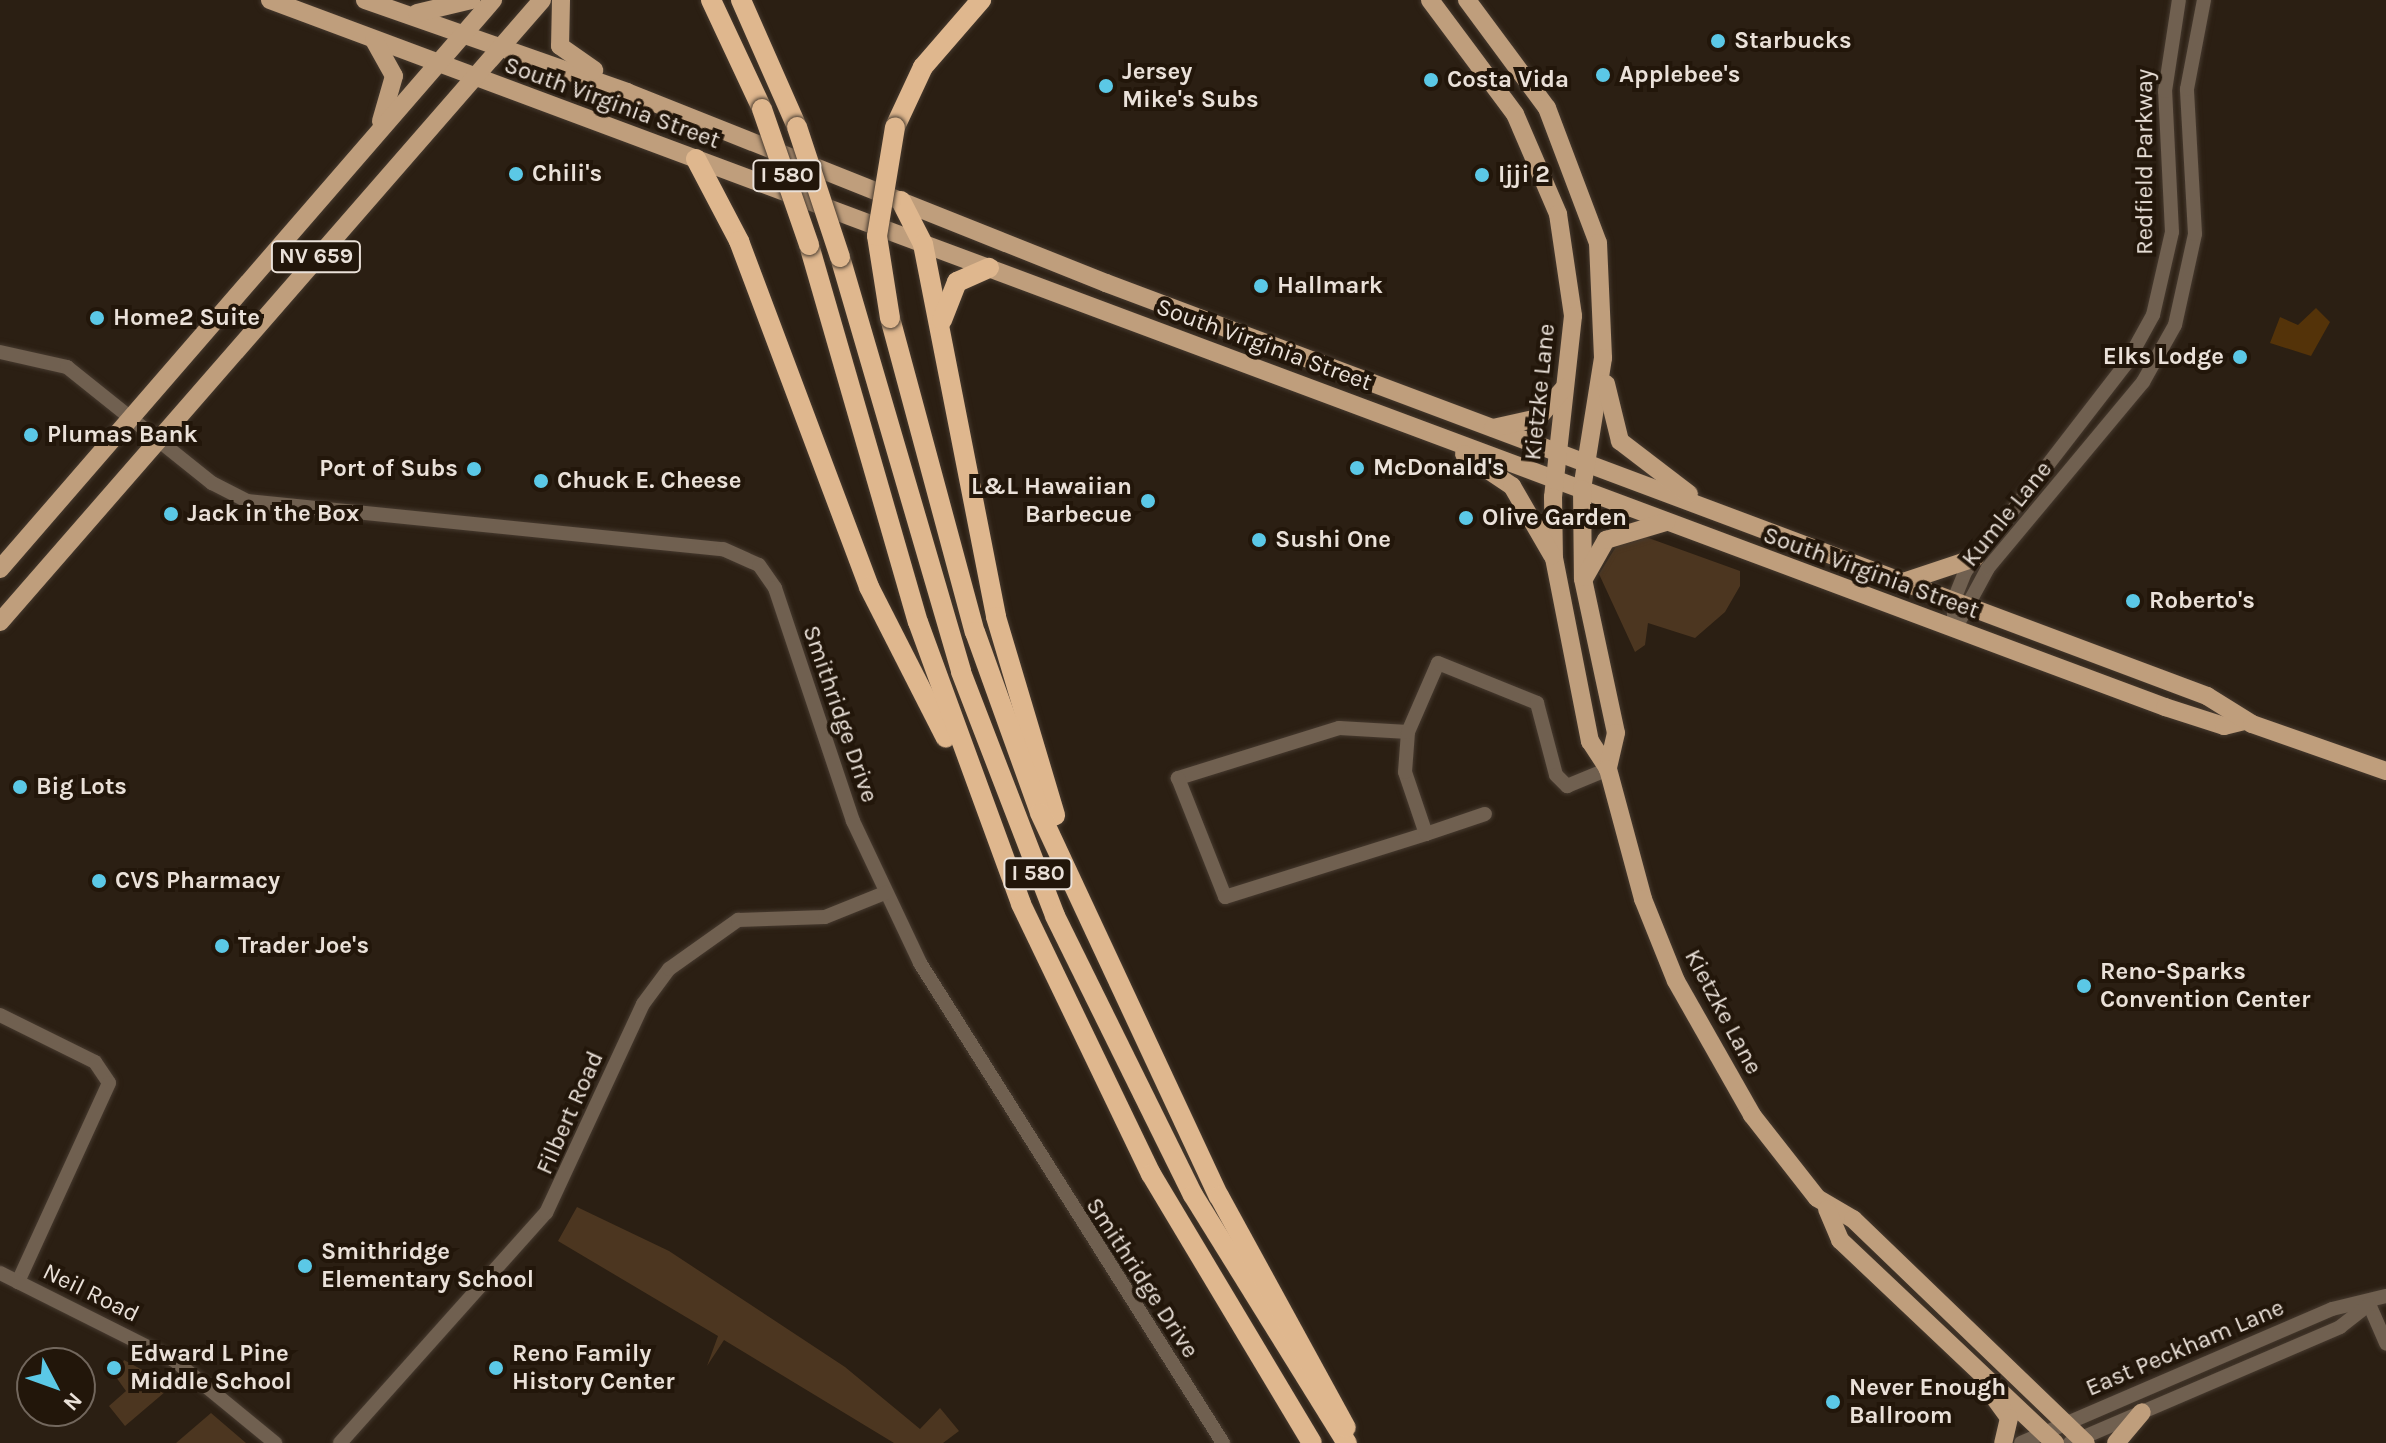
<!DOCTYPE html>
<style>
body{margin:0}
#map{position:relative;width:2386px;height:1443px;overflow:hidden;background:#2b1f13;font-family:Karla,sans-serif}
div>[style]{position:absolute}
.green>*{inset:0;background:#4c3620}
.water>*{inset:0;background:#543309}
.roads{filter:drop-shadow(0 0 2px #463a2f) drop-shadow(0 0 2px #463a2f)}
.minor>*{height:14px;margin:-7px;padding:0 7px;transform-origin:7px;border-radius:7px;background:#706050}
.major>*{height:18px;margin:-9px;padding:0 9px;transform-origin:9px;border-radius:9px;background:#bf9e7c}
.highway>*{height:20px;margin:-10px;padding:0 10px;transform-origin:10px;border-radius:10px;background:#dfb78e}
.bridges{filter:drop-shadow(0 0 2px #463a2f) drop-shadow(0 0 2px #463a2f)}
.highway-bridge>*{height:20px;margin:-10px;padding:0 10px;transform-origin:10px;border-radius:10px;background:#dfb78e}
.dots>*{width:22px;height:22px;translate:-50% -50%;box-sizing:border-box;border:4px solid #22160a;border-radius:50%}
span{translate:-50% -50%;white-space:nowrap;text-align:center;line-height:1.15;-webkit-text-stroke:8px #22160a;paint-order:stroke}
.shield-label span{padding:2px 6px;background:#22160a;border:2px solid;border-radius:6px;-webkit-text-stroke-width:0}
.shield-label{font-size:22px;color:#eae1d9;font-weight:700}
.poi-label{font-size:24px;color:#eae1d9;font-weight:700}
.left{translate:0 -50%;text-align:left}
.right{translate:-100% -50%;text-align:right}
.street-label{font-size:24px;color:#eae1d9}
.north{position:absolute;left:16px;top:1347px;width:80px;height:80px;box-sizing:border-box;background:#22160a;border:2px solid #72675d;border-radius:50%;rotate:131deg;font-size:22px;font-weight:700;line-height:32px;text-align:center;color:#eae1d9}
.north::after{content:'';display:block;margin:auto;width:28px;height:36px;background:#5bc8e6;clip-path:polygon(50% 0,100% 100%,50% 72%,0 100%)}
</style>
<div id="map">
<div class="green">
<div style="clip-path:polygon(1643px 536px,1740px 571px,1740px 586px,1725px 612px,1695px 638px,1648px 623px,1645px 645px,1635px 652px,1599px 574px,1617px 545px)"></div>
<div style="clip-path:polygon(577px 1207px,669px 1251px,845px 1367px,920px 1429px,940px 1408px,959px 1431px,943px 1443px,894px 1443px,724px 1340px,707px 1366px,718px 1336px,558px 1241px)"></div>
<div style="clip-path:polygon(124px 1360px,172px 1386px,125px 1426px,109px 1406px,126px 1391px,116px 1377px)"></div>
<div style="clip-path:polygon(211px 1413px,246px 1443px,176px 1443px)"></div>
</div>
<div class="water">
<div style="clip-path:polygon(2316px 308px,2330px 322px,2311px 356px,2270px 343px,2280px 317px,2298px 325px)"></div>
</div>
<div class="roads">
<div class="minor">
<div style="left:0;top:352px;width:69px;rotate:12.6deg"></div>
<div style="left:67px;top:367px;width:186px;rotate:38.7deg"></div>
<div style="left:212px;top:483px;width:39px;rotate:27deg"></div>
<div style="left:247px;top:501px;width:478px;rotate:5.8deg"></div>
<div style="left:723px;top:549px;width:39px;rotate:24deg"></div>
<div style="left:759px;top:565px;width:28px;rotate:55deg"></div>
<div style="left:775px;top:588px;width:246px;rotate:71.5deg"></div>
<div style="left:853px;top:821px;width:157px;rotate:64.7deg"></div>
<div style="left:920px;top:963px;width:568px;rotate:57.74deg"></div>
<div style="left:1955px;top:629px;width:69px;rotate:-61.6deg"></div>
<div style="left:1988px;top:568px;width:242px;rotate:-50.2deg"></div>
<div style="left:2143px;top:382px;width:65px;rotate:-60.7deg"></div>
<div style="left:2175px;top:325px;width:93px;rotate:-77.6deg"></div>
<div style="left:2195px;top:234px;width:145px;rotate:-93.2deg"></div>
<div style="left:2187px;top:89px;width:91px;rotate:-79.2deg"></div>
<div style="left:1955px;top:629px;width:27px;rotate:-94deg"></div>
<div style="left:1953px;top:602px;width:32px;rotate:-68deg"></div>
<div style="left:1965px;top:572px;width:263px;rotate:-52.3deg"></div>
<div style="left:2126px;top:364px;width:56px;rotate:-61.1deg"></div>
<div style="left:2153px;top:315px;width:85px;rotate:-77.1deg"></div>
<div style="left:2172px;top:232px;width:141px;rotate:-92.8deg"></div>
<div style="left:2165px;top:91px;width:92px;rotate:-81.3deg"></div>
<div style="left:1408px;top:732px;width:69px;rotate:-176.7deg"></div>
<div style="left:1339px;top:728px;width:169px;rotate:162.7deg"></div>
<div style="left:1178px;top:778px;width:128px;rotate:68.4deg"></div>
<div style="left:1225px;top:897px;width:211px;rotate:-17.4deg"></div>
<div style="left:1485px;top:814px;width:62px;rotate:161.3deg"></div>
<div style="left:1426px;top:834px;width:65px;rotate:-108.7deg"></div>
<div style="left:1405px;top:772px;width:40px;rotate:-85.7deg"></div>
<div style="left:1408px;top:732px;width:75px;rotate:-66.5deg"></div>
<div style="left:1438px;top:663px;width:107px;rotate:22deg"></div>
<div style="left:1537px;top:703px;width:74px;rotate:75.2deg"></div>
<div style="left:1556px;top:775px;width:16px;rotate:45deg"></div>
<div style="left:1567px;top:786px;width:44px;rotate:-22.5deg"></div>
<div style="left:0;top:1015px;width:106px;rotate:26.3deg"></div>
<div style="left:95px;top:1062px;width:25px;rotate:56deg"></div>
<div style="left:109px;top:1083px;width:219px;rotate:114.6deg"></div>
<div style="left:0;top:1273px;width:195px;rotate:26.6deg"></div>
<div style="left:174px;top:1360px;width:131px;rotate:39.4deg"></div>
<div style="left:2369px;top:1304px;width:43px;rotate:66.4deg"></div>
<div style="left:340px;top:1443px;width:309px;rotate:-48.2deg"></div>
<div style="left:546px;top:1213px;width:230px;rotate:-65.1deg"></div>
<div style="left:643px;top:1004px;width:44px;rotate:-53.4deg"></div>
<div style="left:669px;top:969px;width:85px;rotate:-35.4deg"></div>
<div style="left:738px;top:920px;width:87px;rotate:-2deg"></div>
<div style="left:825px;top:917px;width:65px;rotate:-21.8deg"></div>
<div style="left:2021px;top:1443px;width:339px;rotate:-23.3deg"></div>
<div style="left:2332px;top:1309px;width:56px;rotate:-13.5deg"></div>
<div style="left:2070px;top:1443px;width:294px;rotate:-23.2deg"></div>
<div style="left:2340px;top:1327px;width:37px;rotate:-38deg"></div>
</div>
<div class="major">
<div style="left:270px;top:0;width:2023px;rotate:20.46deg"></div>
<div style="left:2165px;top:707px;width:62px;rotate:17.9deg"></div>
<div style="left:2224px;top:726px;width:21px;rotate:-14deg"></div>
<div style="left:365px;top:0;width:278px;rotate:19.3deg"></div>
<div style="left:627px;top:92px;width:516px;rotate:21.74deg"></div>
<div style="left:1106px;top:283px;width:1176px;rotate:20.56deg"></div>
<div style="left:2207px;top:696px;width:53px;rotate:31.9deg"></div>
<div style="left:2252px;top:724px;width:142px;rotate:19.3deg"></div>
<div style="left:561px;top:0;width:46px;rotate:91.2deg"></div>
<div style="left:560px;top:46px;width:42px;rotate:35.2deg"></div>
<div style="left:1430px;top:0;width:142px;rotate:53.3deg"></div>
<div style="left:1515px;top:114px;width:109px;rotate:66.7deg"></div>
<div style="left:1558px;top:214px;width:103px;rotate:81.6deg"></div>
<div style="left:1573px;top:316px;width:182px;rotate:96.3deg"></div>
<div style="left:1553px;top:497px;width:61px;rotate:89.1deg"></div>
<div style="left:1554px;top:558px;width:187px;rotate:78.9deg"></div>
<div style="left:1590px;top:741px;width:33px;rotate:57deg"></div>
<div style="left:1467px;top:0;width:134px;rotate:53.5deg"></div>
<div style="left:1547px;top:108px;width:144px;rotate:69.3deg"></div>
<div style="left:1598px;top:243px;width:115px;rotate:87.5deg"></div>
<div style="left:1603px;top:358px;width:133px;rotate:99.1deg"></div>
<div style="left:1582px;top:489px;width:90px;rotate:89.4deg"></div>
<div style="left:1583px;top:579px;width:157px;rotate:77.9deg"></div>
<div style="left:1616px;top:733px;width:37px;rotate:103deg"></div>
<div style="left:1608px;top:769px;width:135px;rotate:74.9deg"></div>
<div style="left:1643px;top:899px;width:88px;rotate:68.1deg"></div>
<div style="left:1676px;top:981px;width:154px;rotate:60.4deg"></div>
<div style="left:1752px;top:1115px;width:105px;rotate:51.9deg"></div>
<div style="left:1817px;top:1198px;width:42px;rotate:30.3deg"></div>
<div style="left:1853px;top:1219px;width:323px;rotate:43.9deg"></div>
<div style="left:417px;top:13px;width:56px;rotate:-13.5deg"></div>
<div style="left:374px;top:40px;width:41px;rotate:60.9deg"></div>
<div style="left:394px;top:76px;width:47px;rotate:106.1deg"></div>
<div style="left:1606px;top:384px;width:59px;rotate:76.2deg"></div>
<div style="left:1620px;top:441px;width:87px;rotate:37.5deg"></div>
<div style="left:1493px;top:428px;width:46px;rotate:-12.5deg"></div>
<div style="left:1538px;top:418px;width:40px;rotate:-49deg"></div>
<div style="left:1464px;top:454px;width:58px;rotate:33.7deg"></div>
<div style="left:1512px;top:486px;width:80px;rotate:59.9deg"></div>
<div style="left:0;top:569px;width:753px;rotate:-49.09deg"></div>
<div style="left:1585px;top:577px;width:43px;rotate:-60.4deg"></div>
<div style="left:1606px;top:540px;width:63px;rotate:-16.7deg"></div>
<div style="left:1900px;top:583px;width:79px;rotate:-18.4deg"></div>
<div style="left:0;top:622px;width:825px;rotate:-48.93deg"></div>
<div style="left:1827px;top:1209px;width:34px;rotate:67deg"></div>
<div style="left:1840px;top:1240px;width:296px;rotate:43.4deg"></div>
<div style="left:1996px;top:1400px;width:22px;rotate:54deg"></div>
<div style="left:2009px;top:1418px;width:26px;rotate:103deg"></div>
<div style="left:2116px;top:1443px;width:40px;rotate:-50deg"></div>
</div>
<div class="highway">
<div style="left:711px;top:0;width:120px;rotate:64.9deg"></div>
<div style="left:741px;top:0;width:139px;rotate:66.2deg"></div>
<div style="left:895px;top:127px;width:66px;rotate:-65deg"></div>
<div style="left:923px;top:67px;width:89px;rotate:-49.1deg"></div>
<div style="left:696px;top:159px;width:93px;rotate:62.3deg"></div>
<div style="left:739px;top:241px;width:370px;rotate:69.4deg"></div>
<div style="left:869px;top:587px;width:169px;rotate:63deg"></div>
<div style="left:901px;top:201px;width:48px;rotate:62.9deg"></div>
<div style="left:923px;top:244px;width:380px;rotate:78.9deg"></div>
<div style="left:996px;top:617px;width:207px;rotate:73.4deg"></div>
<div style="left:809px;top:245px;width:392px;rotate:73.9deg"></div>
<div style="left:918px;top:622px;width:300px;rotate:69.9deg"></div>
<div style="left:1021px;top:904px;width:300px;rotate:64.3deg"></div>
<div style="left:1151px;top:1174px;width:313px;rotate:59.1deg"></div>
<div style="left:840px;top:257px;width:432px;rotate:73.7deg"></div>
<div style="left:961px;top:672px;width:261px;rotate:68.9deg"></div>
<div style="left:1055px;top:916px;width:311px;rotate:63.7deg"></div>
<div style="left:1193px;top:1195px;width:292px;rotate:58.2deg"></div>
<div style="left:890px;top:318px;width:325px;rotate:74.9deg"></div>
<div style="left:975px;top:632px;width:192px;rotate:70.2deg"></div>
<div style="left:1040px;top:813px;width:423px;rotate:65deg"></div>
<div style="left:1219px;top:1196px;width:264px;rotate:61.3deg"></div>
<div style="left:942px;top:320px;width:41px;rotate:-68.5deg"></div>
<div style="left:957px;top:282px;width:35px;rotate:-24deg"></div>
</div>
</div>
<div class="bridges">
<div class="highway-bridge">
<div style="left:762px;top:109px;width:144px;rotate:70.9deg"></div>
<div style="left:797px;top:127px;width:137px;rotate:71.7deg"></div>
<div style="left:890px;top:318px;width:83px;rotate:-99deg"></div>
<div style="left:877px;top:236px;width:110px;rotate:-80.6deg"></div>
</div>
</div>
<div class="dots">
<div style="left:1718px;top:41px;background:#5bc8e6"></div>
<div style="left:1603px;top:75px;background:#5bc8e6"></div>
<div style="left:1431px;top:80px;background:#5bc8e6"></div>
<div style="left:1106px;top:86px;background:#5bc8e6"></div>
<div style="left:516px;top:174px;background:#5bc8e6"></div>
<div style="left:1482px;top:175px;background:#5bc8e6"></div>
<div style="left:1261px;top:286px;background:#5bc8e6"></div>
<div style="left:97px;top:318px;background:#5bc8e6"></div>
<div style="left:2240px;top:357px;background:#5bc8e6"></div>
<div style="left:31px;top:435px;background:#5bc8e6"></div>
<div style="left:1357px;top:468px;background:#5bc8e6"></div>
<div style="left:474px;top:469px;background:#5bc8e6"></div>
<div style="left:541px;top:481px;background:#5bc8e6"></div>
<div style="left:1148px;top:501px;background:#5bc8e6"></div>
<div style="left:171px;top:514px;background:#5bc8e6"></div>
<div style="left:1466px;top:518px;background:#5bc8e6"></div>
<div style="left:1259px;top:540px;background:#5bc8e6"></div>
<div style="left:2133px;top:601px;background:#5bc8e6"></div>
<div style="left:20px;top:787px;background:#5bc8e6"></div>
<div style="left:99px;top:881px;background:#5bc8e6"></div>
<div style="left:222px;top:946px;background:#5bc8e6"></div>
<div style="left:2084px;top:986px;background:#5bc8e6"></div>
<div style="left:305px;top:1266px;background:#5bc8e6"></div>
<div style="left:114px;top:1368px;background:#5bc8e6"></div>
<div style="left:496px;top:1368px;background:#5bc8e6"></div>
<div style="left:1833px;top:1402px;background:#5bc8e6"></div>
</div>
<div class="shield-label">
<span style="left:787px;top:176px">I 580</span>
<span style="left:316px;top:257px">NV 659</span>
<span style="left:1038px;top:874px">I 580</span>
</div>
<div class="poi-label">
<span class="left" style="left:1734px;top:41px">Starbucks</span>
<span class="left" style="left:1122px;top:86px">Jersey<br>Mike's Subs</span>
<span class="left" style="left:1619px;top:75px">Applebee's</span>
<span class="left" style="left:1447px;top:80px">Costa Vida</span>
<span class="left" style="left:532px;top:174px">Chili's</span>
<span class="left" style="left:1498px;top:175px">Ijji 2</span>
<span class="left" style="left:1277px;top:286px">Hallmark</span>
<span class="left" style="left:113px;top:318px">Home2 Suite</span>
<span class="right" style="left:2224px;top:357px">Elks Lodge</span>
<span class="left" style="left:47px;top:435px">Plumas Bank</span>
<span class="left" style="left:1373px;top:468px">McDonald's</span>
<span class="right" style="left:458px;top:469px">Port of Subs</span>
<span class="left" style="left:557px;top:481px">Chuck E. Cheese</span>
<span class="right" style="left:1132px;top:501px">L&amp;L Hawaiian<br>Barbecue</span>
<span class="left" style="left:187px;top:514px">Jack in the Box</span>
<span class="left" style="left:1482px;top:518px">Olive Garden</span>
<span class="left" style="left:1275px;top:540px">Sushi One</span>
<span class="left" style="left:2149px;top:601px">Roberto's</span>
<span class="left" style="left:36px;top:787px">Big Lots</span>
<span class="left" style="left:115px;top:881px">CVS Pharmacy</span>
<span class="left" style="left:238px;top:946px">Trader Joe's</span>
<span class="left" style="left:2100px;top:986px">Reno-Sparks<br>Convention Center</span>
<span class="left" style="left:321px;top:1266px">Smithridge<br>Elementary School</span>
<span class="left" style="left:130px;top:1368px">Edward L Pine<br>Middle School</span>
<span class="left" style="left:512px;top:1368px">Reno Family<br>History Center</span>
<span class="left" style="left:1849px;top:1402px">Never Enough<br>Ballroom</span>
</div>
<div class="street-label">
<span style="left:612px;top:103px;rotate:20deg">South Virginia Street</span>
<span style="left:2145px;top:162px;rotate:-90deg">Redfield Parkway</span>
<span style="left:1264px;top:345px;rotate:20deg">South Virginia Street</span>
<span style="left:1540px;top:392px;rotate:-84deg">Kietzke Lane</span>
<span style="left:2007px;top:514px;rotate:-51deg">Kumle Lane</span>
<span style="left:1871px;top:573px;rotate:20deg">South Virginia Street</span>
<span style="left:840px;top:714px;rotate:71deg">Smithridge Drive</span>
<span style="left:1723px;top:1012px;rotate:62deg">Kietzke Lane</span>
<span style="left:570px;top:1113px;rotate:-66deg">Filbert Road</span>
<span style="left:1142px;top:1278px;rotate:57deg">Smithridge Drive</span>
<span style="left:91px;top:1293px;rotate:26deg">Neil Road</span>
<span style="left:2185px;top:1348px;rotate:-23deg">East Peckham Lane</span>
</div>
<div class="north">N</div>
</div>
